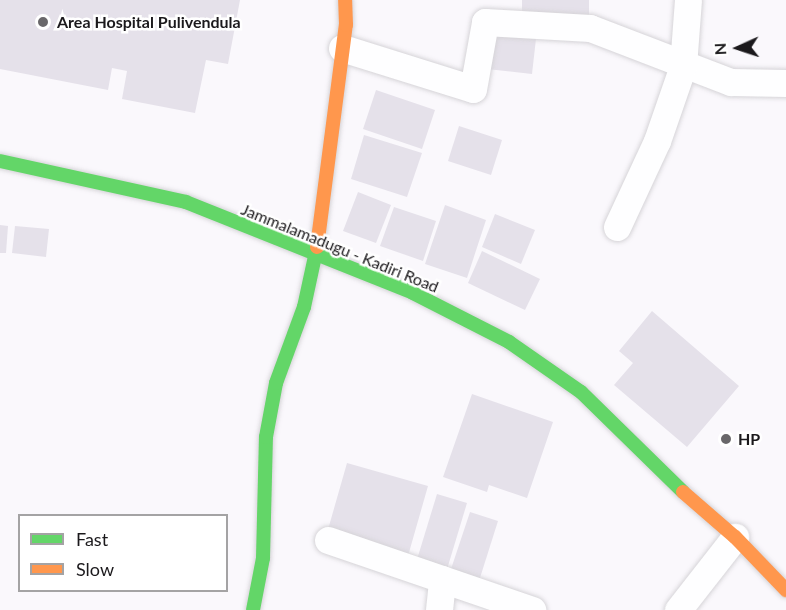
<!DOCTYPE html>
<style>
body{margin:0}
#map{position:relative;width:786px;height:610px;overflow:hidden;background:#faf8fc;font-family:Lato,sans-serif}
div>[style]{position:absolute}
.building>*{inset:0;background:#e5e1ea}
.roads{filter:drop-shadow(0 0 2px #d6d4d8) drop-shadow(0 0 2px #d6d4d8)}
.street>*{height:27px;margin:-13.5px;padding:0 13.5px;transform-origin:13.5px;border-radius:13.5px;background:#fefeff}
.fast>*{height:14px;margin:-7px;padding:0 7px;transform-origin:7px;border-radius:7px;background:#63d668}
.slow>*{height:14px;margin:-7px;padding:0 7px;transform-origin:7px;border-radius:7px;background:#ff974d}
.dots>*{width:16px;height:16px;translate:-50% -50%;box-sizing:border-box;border:3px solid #fff;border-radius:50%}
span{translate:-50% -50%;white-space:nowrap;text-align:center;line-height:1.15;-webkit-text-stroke:5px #fff;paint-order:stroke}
.poi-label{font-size:16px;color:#1b191c;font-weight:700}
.left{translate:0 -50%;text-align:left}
.street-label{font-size:16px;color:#1b191c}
.legend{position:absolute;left:18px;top:514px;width:210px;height:78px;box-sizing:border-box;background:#fff;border:2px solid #a4a3a4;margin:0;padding:8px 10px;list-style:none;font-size:18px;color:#1b191c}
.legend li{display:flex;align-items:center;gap:12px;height:30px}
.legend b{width:30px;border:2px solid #a4a3a4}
.north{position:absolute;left:708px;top:18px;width:60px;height:60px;-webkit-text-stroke:4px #fff;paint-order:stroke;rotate:267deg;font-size:16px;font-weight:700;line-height:24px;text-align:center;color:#1b191c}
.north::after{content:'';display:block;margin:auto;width:21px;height:27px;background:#1b191c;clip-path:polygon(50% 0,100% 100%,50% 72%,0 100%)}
</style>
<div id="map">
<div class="building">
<div style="clip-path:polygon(0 0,240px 0,228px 64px,206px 60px,195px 113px,122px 99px,127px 71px,112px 68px,108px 90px,0 69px)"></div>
<div style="clip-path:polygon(522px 0,589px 0,589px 17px,522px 14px)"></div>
<div style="clip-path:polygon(492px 25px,537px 30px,532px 74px,487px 69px)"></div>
<div style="clip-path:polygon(376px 90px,435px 110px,422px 149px,363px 129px)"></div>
<div style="clip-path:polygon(459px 126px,502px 140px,491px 175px,448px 161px)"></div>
<div style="clip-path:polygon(364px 135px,422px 153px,407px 197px,351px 179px)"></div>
<div style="clip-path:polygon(358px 192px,391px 205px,376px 243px,343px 231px)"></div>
<div style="clip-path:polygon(445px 205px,486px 220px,467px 278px,425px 264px)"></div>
<div style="clip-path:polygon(394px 207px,436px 221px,423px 261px,380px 246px)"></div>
<div style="clip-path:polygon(495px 214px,535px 230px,521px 264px,482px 247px)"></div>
<div style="clip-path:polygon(0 225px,8px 226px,6px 253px,0 253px)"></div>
<div style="clip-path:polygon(15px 226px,49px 229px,46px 257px,12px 253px)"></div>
<div style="clip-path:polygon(482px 251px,540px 279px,525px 310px,468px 283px)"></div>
<div style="clip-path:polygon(652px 311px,739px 386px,687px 447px,614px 385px,633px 363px,619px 351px)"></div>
<div style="clip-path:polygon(472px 394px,553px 422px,527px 498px,489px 485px,487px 492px,443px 477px)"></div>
<div style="clip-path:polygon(347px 463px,428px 486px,408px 556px,327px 533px)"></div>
<div style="clip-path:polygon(437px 494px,467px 503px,445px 576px,415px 566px)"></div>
<div style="clip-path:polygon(470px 512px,498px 521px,479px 581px,450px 572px)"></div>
</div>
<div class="roads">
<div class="street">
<div style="left:342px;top:48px;width:137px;rotate:17.4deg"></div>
<div style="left:473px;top:89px;width:68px;rotate:-79.8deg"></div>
<div style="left:485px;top:22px;width:105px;rotate:3.3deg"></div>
<div style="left:590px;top:28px;width:151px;rotate:21deg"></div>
<div style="left:731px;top:82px;width:55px;rotate:1deg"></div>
<div style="left:617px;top:227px;width:95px;rotate:-65.1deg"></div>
<div style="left:657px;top:141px;width:79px;rotate:-70.9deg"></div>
<div style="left:683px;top:66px;width:66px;rotate:-85.7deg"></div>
<div style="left:328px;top:540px;width:216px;rotate:18.9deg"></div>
<div style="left:439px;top:610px;width:31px;rotate:-84deg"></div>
<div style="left:678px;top:610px;width:93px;rotate:-52deg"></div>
</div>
<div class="fast">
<div style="left:0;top:161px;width:190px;rotate:12.4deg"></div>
<div style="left:186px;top:202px;width:245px;rotate:21.8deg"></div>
<div style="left:413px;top:293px;width:108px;rotate:27deg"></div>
<div style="left:509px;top:342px;width:88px;rotate:34.8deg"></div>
<div style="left:581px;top:392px;width:143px;rotate:44.4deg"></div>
<div style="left:253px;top:610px;width:53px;rotate:-79.1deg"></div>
<div style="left:263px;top:558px;width:121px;rotate:-88.6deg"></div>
<div style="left:266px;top:437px;width:55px;rotate:-79.5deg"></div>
<div style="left:276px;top:383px;width:81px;rotate:-69.8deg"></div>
<div style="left:304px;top:307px;width:61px;rotate:-77.8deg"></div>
</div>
<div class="slow">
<div style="left:317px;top:247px;width:224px;rotate:-82.6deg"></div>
<div style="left:346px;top:25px;width:25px;rotate:-92deg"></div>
<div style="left:683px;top:492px;width:69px;rotate:40.9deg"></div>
<div style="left:735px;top:537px;width:74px;rotate:46.1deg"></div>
</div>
</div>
<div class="dots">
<div style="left:43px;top:22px;background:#69676a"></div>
<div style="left:726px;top:439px;background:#69676a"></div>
</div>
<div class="poi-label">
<span class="left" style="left:57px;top:22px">Area Hospital Pulivendula</span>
<span class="left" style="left:738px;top:439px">HP</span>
</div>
<div class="street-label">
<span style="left:340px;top:248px;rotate:22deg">Jammalamadugu - Kadiri Road</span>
</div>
<ul class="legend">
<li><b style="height:8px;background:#63d668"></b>Fast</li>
<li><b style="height:8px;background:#ff974d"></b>Slow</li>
</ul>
<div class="north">N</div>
</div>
